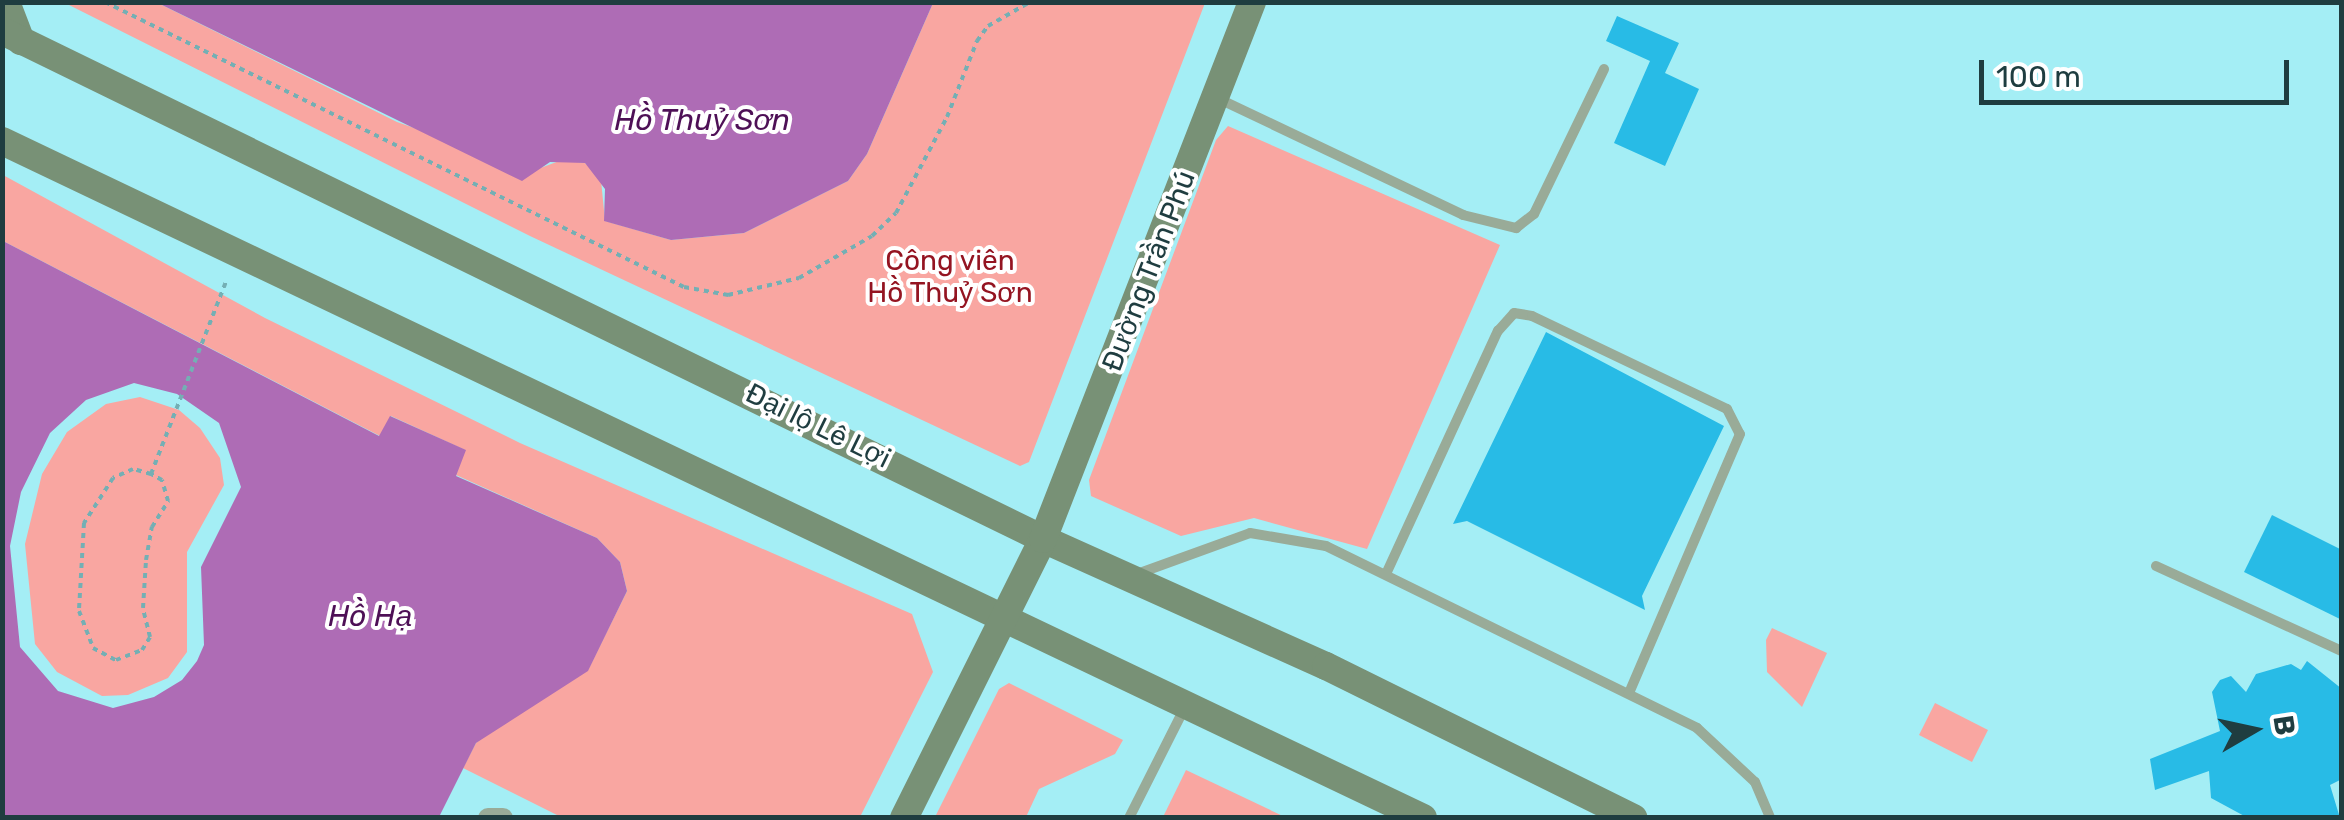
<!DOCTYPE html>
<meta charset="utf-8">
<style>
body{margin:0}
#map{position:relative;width:2344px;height:820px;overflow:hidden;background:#a4eef5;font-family:Rubik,sans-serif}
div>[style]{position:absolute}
.green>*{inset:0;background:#f9a6a1}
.water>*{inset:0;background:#ae6cb5}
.building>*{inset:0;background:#28bbe6}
.path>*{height:4px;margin-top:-2px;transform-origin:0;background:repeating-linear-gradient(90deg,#74afb4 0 5px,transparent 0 10px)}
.lane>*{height:10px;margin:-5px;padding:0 5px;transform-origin:5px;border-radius:5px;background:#99ab98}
.street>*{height:20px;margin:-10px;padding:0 10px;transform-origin:10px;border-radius:10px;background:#99ab98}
.secondary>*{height:28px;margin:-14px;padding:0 14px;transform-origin:14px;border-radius:14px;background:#789176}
span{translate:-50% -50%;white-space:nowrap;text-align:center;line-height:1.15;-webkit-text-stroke:8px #fff;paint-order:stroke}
.park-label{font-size:28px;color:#941421}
.street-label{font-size:28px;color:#1f3d40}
.water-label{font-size:30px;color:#4e1056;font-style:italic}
.frame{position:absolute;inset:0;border:5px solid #1f3d40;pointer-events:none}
.north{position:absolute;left:2204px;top:680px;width:100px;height:100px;-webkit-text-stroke:8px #fff;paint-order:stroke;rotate:81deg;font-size:28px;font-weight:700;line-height:40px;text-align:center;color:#1f3d40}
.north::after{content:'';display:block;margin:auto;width:35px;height:45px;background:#1f3d40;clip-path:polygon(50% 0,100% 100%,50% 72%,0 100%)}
.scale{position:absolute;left:1979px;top:60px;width:310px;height:45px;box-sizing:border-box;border:5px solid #1f3d40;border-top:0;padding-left:12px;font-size:30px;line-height:35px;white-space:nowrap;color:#1f3d40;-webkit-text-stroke:8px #fff;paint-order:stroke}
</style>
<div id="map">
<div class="green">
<div style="clip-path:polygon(65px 3px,158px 3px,397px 122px,535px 170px,562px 160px,585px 163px,601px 180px,605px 221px,671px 240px,744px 233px,848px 181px,867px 154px,933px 3px,1205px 3px,1029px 462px,1020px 466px,530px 236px)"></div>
<div style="clip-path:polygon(1228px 126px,1500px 245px,1367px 549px,1254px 518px,1181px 536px,1091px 496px,1089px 480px,1216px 140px)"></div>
<div style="clip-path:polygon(3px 175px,265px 318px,520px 443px,912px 614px,933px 672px,860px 817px,561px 817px,463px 768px,476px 743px,501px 722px,588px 670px,627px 591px,620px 562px,597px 538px,456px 475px,465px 450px,391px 416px,380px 436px,3px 241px)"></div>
<div style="clip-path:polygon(140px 397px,179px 410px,200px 428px,220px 458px,224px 485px,187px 552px,187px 652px,168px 678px,128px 695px,102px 696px,57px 672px,35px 644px,25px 544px,42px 474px,67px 432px,106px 404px)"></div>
<div style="clip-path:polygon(1772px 628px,1827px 653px,1802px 707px,1767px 672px,1766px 640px)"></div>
<div style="clip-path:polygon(1009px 683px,1123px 740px,1115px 754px,1039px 789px,1026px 817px,935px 817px,999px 689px)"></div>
<div style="clip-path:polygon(1935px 703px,1988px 730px,1972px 762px,1919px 735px)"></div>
<div style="clip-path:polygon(1186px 770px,1285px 817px,1163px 817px)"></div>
</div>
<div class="water">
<div style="clip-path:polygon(158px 3px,933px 3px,867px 154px,848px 181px,744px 233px,671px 240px,604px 221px,605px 189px,585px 163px,550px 162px,522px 181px)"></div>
<div style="clip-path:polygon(evenodd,3px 241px,379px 436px,390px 416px,466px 450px,456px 476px,597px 538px,620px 562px,627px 591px,588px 671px,476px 743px,439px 817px,3px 817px,3px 241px,134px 383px,177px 394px,219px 423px,241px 487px,201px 567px,204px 645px,197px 661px,182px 680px,154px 697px,113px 708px,58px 691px,20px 647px,10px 546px,21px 492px,50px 433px,86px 400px,134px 383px)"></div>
</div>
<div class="building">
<div style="clip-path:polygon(1617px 16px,1679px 43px,1665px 73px,1699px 89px,1665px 166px,1614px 143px,1650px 61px,1606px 41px)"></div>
<div style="clip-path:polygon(1546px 332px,1724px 426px,1642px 596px,1645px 610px,1467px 521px,1453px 524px)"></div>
<div style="clip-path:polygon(2272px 515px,2342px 550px,2342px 620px,2244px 572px)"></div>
<div style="clip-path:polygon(2307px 661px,2342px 689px,2342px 779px,2330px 785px,2340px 818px,2248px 818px,2211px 798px,2209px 771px,2155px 790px,2150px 759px,2220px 731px,2212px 692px,2220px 680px,2231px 676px,2246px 692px,2256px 674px,2291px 664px,2301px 670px)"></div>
</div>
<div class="path">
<div style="left:105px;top:2px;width:645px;rotate:26.21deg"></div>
<div style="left:684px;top:287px;width:45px;rotate:10.3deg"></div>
<div style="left:728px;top:295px;width:73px;rotate:-13.5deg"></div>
<div style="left:799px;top:278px;width:84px;rotate:-29.9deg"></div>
<div style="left:872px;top:236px;width:33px;rotate:-44deg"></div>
<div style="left:896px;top:213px;width:109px;rotate:-62deg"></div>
<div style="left:947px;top:117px;width:82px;rotate:-68.5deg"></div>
<div style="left:977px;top:41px;width:19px;rotate:-54deg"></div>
<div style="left:988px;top:26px;width:48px;rotate:-29.7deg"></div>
<div style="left:151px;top:474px;width:19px;rotate:-164deg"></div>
<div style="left:133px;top:469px;width:22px;rotate:156deg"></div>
<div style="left:113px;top:478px;width:54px;rotate:122.8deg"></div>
<div style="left:84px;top:523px;width:88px;rotate:93.3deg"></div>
<div style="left:79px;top:611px;width:40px;rotate:69deg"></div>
<div style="left:93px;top:648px;width:26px;rotate:28deg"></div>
<div style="left:116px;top:660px;width:28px;rotate:-21deg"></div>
<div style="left:142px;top:650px;width:15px;rotate:-58deg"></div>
<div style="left:150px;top:637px;width:30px;rotate:-104deg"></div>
<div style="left:143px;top:608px;width:48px;rotate:-86.4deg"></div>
<div style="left:146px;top:560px;width:34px;rotate:-80deg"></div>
<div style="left:152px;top:527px;width:31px;rotate:-58deg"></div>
<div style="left:168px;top:501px;width:22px;rotate:-106deg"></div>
<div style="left:162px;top:480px;width:13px;rotate:-151deg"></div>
<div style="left:151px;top:474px;width:206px;rotate:-68.7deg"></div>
</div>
<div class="lane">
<div style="left:1215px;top:97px;width:275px;rotate:25.4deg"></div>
<div style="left:1463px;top:215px;width:55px;rotate:13.8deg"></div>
<div style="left:1516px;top:228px;width:23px;rotate:-38deg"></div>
<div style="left:1534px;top:214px;width:161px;rotate:-64.2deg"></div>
<div style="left:2156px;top:566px;width:205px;rotate:24.6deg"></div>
<div style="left:1137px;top:574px;width:120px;rotate:-19.9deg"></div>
<div style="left:1250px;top:533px;width:77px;rotate:9.7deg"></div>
<div style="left:1326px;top:546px;width:413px;rotate:26.1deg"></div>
<div style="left:1697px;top:728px;width:79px;rotate:43deg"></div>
<div style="left:1755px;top:782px;width:39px;rotate:67deg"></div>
<div style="left:1386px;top:574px;width:268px;rotate:-65.3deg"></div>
<div style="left:1498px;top:331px;width:24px;rotate:-48deg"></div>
<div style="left:1514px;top:313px;width:18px;rotate:9deg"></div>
<div style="left:1532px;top:316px;width:216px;rotate:25.5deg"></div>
<div style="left:1727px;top:409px;width:28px;rotate:63deg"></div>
<div style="left:1740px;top:434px;width:282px;rotate:113.2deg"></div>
<div style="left:1129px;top:818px;width:122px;rotate:-63.2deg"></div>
</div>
<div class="street">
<div style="left:488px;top:818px;width:15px"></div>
</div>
<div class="secondary">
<div style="left:6px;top:2px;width:42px;rotate:69deg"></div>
<div style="left:2px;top:31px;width:1158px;rotate:26.01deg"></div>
<div style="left:1043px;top:539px;width:310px;rotate:24.2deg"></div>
<div style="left:1326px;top:666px;width:343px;rotate:26.3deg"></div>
<div style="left:2px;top:141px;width:1574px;rotate:25.47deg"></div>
<div style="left:904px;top:818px;width:312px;rotate:-63.5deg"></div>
<div style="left:1043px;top:539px;width:576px;rotate:-68.73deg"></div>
</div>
<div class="park-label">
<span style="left:950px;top:277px">Công viên<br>Hồ Thuỷ Sơn</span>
</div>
<div class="street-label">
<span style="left:1149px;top:271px;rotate:-69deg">Đường Trần Phú</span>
<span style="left:818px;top:426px;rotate:26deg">Đại lộ Lê Lợi</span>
</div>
<div class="water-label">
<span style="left:702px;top:120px">Hồ Thuỷ Sơn</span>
<span style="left:370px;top:616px">Hồ Hạ</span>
</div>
<div class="frame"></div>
<div class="north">B</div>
<div class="scale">100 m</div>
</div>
